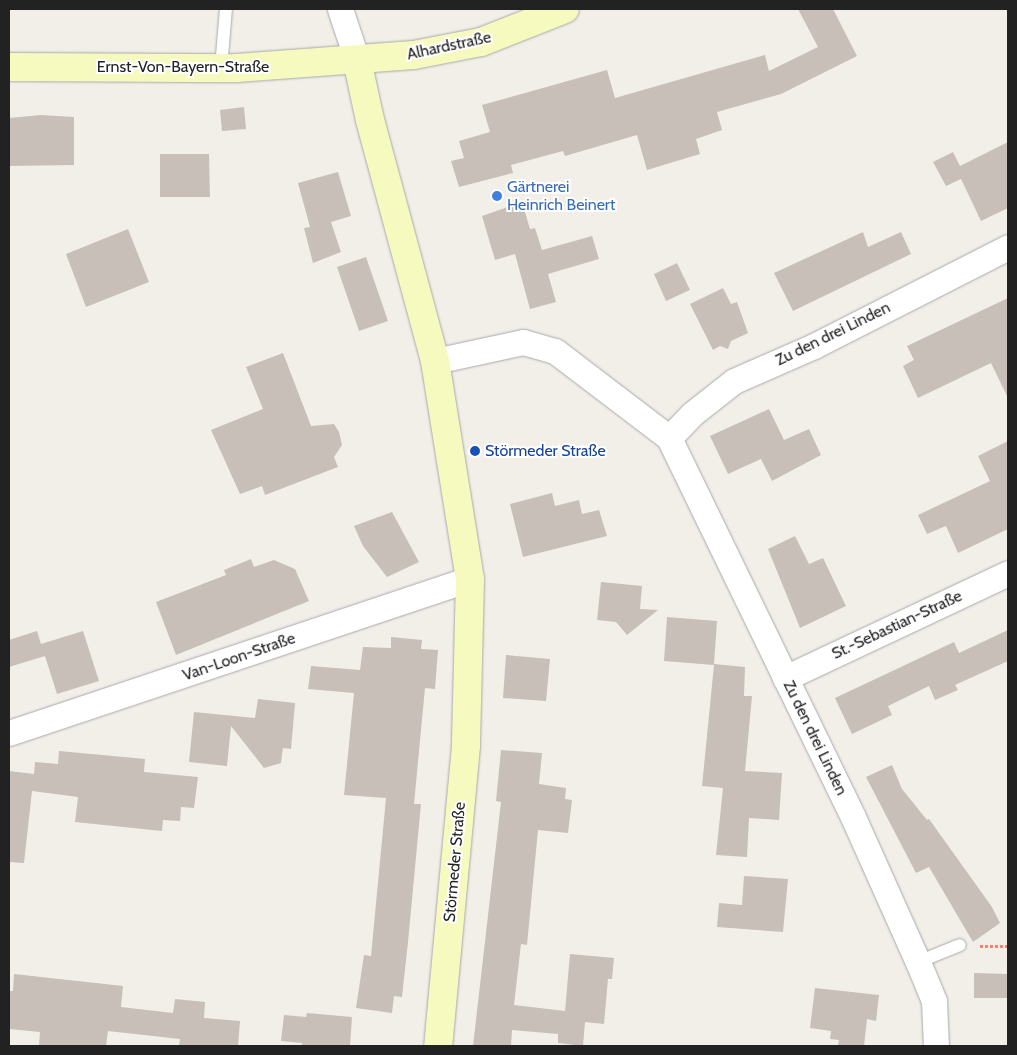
<!DOCTYPE html>
<meta charset="utf-8">
<style>
body{margin:0}
#map{position:relative;width:1017px;height:1055px;overflow:hidden;background:#f2efe9;font-family:Cabin,sans-serif}
div>[style]{position:absolute}
.building>*{inset:0;background:#c7bfb8}
.path>*{height:3px;margin-top:-1.5px;transform-origin:0;background:repeating-linear-gradient(90deg,#fa8072 0 2.5px,transparent 0 5px)}
.roads{filter:drop-shadow(0 0 1px #a9a9a9) drop-shadow(0 0 1px #a9a9a9)}
.service>*{height:12px;margin:-6px;padding:0 6px;transform-origin:6px;border-radius:6px;background:#fff}
.minor>*{height:25px;margin:-12.5px;padding:0 12.5px;transform-origin:12.5px;border-radius:12.5px;background:#fff}
.secondary>*{height:28px;margin:-14px;padding:0 14px;transform-origin:14px;border-radius:14px;background:#f7fabf}
.dots>*{width:14px;height:14px;translate:-50% -50%;box-sizing:border-box;border:2px solid #fff;border-radius:50%}
span{translate:-50% -50%;white-space:nowrap;text-align:center;line-height:1.15;-webkit-text-stroke:4px #fff;paint-order:stroke}
.street-label{font-size:16px;color:#222}
.shop-label{font-size:16px;color:#366cbe}
.left{translate:0 -50%;text-align:left}
.transit-label{font-size:16px;color:#164399}
.frame{position:absolute;inset:0;border:10px solid #222;pointer-events:none}
</style>
<div id="map">
<div class="building">
<div style="clip-path:polygon(798px 9px,833px 9px,857px 56px,781px 94px,717px 112px,722px 130px,696px 139px,700px 154px,647px 170px,637px 135px,565px 156px,563px 151px,511px 165px,513px 173px,459px 187px,451px 161px,464px 158px,459px 141px,490px 132px,482px 105px,607px 70px,615px 98px,765px 55px,769px 71px,818px 47px)"></div>
<div style="clip-path:polygon(244px 107px,246px 129px,222px 131px,220px 110px)"></div>
<div style="clip-path:polygon(41px 115px,74px 117px,74px 165px,9px 166px,9px 118px)"></div>
<div style="clip-path:polygon(1008px 142px,1008px 208px,981px 221px,961px 179px,946px 186px,933px 162px,953px 152px,960px 166px)"></div>
<div style="clip-path:polygon(160px 154px,209px 154px,210px 197px,160px 197px)"></div>
<div style="clip-path:polygon(338px 172px,351px 216px,331px 222px,341px 252px,313px 263px,304px 228px,310px 227px,298px 183px)"></div>
<div style="clip-path:polygon(522px 202px,530px 229px,535px 228px,542px 250px,592px 236px,599px 259px,548px 274px,556px 302px,530px 309px,515px 254px,495px 260px,482px 216px)"></div>
<div style="clip-path:polygon(128px 229px,149px 282px,86px 307px,66px 254px)"></div>
<div style="clip-path:polygon(863px 232px,868px 247px,901px 232px,911px 254px,793px 311px,774px 273px)"></div>
<div style="clip-path:polygon(366px 257px,388px 321px,359px 331px,337px 267px)"></div>
<div style="clip-path:polygon(677px 263px,690px 290px,666px 301px,654px 274px)"></div>
<div style="clip-path:polygon(723px 288px,731px 304px,737px 302px,748px 333px,731px 341px,728px 349px,720px 346px,713px 350px,690px 304px)"></div>
<div style="clip-path:polygon(1008px 298px,1008px 398px,991px 363px,918px 398px,903px 366px,914px 360px,907px 346px)"></div>
<div style="clip-path:polygon(283px 353px,311px 426px,334px 424px,339px 432px,342px 445px,334px 457px,338px 467px,265px 495px,262px 486px,240px 494px,211px 430px,263px 409px,246px 367px)"></div>
<div style="clip-path:polygon(769px 409px,784px 440px,809px 429px,821px 455px,772px 481px,761px 459px,728px 474px,710px 436px)"></div>
<div style="clip-path:polygon(1008px 441px,1008px 529px,958px 553px,946px 526px,927px 534px,918px 515px,990px 481px,978px 456px)"></div>
<div style="clip-path:polygon(552px 493px,555px 506px,579px 500px,582px 514px,599px 510px,607px 536px,523px 557px,510px 504px)"></div>
<div style="clip-path:polygon(392px 512px,419px 562px,387px 577px,363px 546px,354px 526px)"></div>
<div style="clip-path:polygon(795px 536px,809px 564px,823px 558px,846px 606px,800px 628px,768px 549px)"></div>
<div style="clip-path:polygon(251px 559px,254px 567px,274px 560px,295px 569px,309px 601px,176px 655px,156px 602px,226px 575px,224px 570px)"></div>
<div style="clip-path:polygon(601px 582px,642px 586px,640px 609px,658px 610px,627px 635px,616px 622px,597px 620px)"></div>
<div style="clip-path:polygon(667px 617px,717px 621px,714px 664px,745px 667px,744px 696px,752px 696px,745px 771px,782px 773px,779px 820px,749px 818px,747px 857px,716px 855px,723px 788px,702px 786px,714px 665px,664px 661px)"></div>
<div style="clip-path:polygon(1008px 630px,1008px 661px,955px 685px,958px 690px,935px 700px,929px 686px,888px 706px,892px 715px,852px 734px,835px 698px,954px 642px,959px 653px)"></div>
<div style="clip-path:polygon(37px 631px,41px 644px,83px 631px,99px 681px,57px 694px,45px 656px,9px 667px,9px 640px)"></div>
<div style="clip-path:polygon(391px 637px,422px 640px,421px 649px,438px 650px,435px 689px,425px 688px,414px 804px,421px 804px,408px 942px,402px 997px,394px 996px,392px 1013px,356px 1008px,364px 955px,371px 956px,386px 798px,344px 795px,354px 693px,308px 689px,311px 666px,360px 670px,363px 647px,391px 648px)"></div>
<div style="clip-path:polygon(506px 655px,550px 659px,546px 701px,503px 698px)"></div>
<div style="clip-path:polygon(258px 699px,295px 703px,291px 749px,283px 748px,281px 763px,264px 768px,231px 726px,227px 766px,189px 762px,194px 712px,255px 718px)"></div>
<div style="clip-path:polygon(501px 750px,542px 753px,539px 784px,566px 788px,565px 799px,572px 800px,568px 833px,538px 830px,527px 945px,521px 944px,514px 1005px,565px 1011px,570px 954px,614px 958px,612px 979px,608px 979px,604px 1024px,585px 1022px,583px 1046px,558px 1043px,558px 1034px,512px 1030px,511px 1046px,473px 1046px,501px 802px,496px 801px)"></div>
<div style="clip-path:polygon(59px 751px,145px 759px,144px 772px,198px 777px,194px 808px,181px 807px,180px 821px,163px 820px,162px 831px,75px 822px,78px 797px,32px 791px,24px 863px,9px 862px,9px 771px,34px 774px,35px 762px,58px 764px)"></div>
<div style="clip-path:polygon(892px 765px,902px 789px,927px 820px,929px 819px,992px 907px,1000px 923px,973px 942px,929px 867px,916px 873px,866px 777px)"></div>
<div style="clip-path:polygon(744px 876px,788px 879px,783px 932px,717px 927px,719px 903px,742px 905px)"></div>
<div style="clip-path:polygon(974px 973px,1008px 974px,1008px 998px,974px 998px)"></div>
<div style="clip-path:polygon(14px 974px,123px 986px,121px 1007px,173px 1013px,175px 999px,205px 1002px,204px 1018px,240px 1021px,238px 1046px,179px 1046px,180px 1039px,108px 1031px,106px 1046px,39px 1046px,40px 1032px,9px 1029px,9px 991px,13px 991px)"></div>
<div style="clip-path:polygon(815px 988px,879px 995px,876px 1021px,867px 1019px,864px 1046px,838px 1046px,839px 1040px,830px 1039px,831px 1031px,810px 1028px)"></div>
<div style="clip-path:polygon(307px 1013px,352px 1017px,350px 1046px,302px 1046px,302px 1043px,281px 1041px,284px 1015px,306px 1017px)"></div>
</div>
<div class="path">
<div style="left:980px;top:946px;width:28px"></div>
</div>
<div class="roads">
<div class="service">
<div style="left:221px;top:68px;width:59px;rotate:-85.2deg"></div>
<div style="left:918px;top:962px;width:45px;rotate:-22deg"></div>
</div>
<div class="minor">
<div style="left:340px;top:9px;width:54px;rotate:71.6deg"></div>
<div style="left:435px;top:361px;width:90px;rotate:-12.2deg"></div>
<div style="left:523px;top:342px;width:33px;rotate:16deg"></div>
<div style="left:555px;top:351px;width:143px;rotate:37.3deg"></div>
<div style="left:669px;top:438px;width:421px;rotate:64.1deg"></div>
<div style="left:853px;top:817px;width:159px;rotate:65.9deg"></div>
<div style="left:918px;top:962px;width:42px;rotate:67.7deg"></div>
<div style="left:934px;top:1001px;width:45px;rotate:87.5deg"></div>
<div style="left:669px;top:438px;width:33px;rotate:-46deg"></div>
<div style="left:692px;top:414px;width:53px;rotate:-38.2deg"></div>
<div style="left:734px;top:381px;width:87px;rotate:-23.6deg"></div>
<div style="left:814px;top:346px;width:218px;rotate:-27deg"></div>
<div style="left:785px;top:678px;width:246px;rotate:-25.2deg"></div>
<div style="left:9px;top:733px;width:486px;rotate:-18.5deg"></div>
</div>
<div class="secondary">
<div style="left:357px;top:60px;width:61px;rotate:77.8deg"></div>
<div style="left:370px;top:120px;width:250px;rotate:74.9deg"></div>
<div style="left:435px;top:361px;width:221px;rotate:80.9deg"></div>
<div style="left:470px;top:579px;width:167px;rotate:91.4deg"></div>
<div style="left:466px;top:746px;width:301px;rotate:95.3deg"></div>
<div style="left:9px;top:67px;width:228px;rotate:0.3deg"></div>
<div style="left:237px;top:68px;width:177px;rotate:-4.2deg"></div>
<div style="left:414px;top:55px;width:68px;rotate:-11deg"></div>
<div style="left:481px;top:42px;width:90px;rotate:-21.4deg"></div>
</div>
</div>
<div class="dots">
<div style="left:497px;top:196px;background:#3f7fe0"></div>
<div style="left:475px;top:451px;background:#1a4fb4"></div>
</div>
<div class="street-label">
<span style="left:449px;top:46px;rotate:-12deg">Alhardstraße</span>
<span style="left:183px;top:67px">Ernst-Von-Bayern-Straße</span>
<span style="left:833px;top:334px;rotate:-26deg">Zu den drei Linden</span>
<span style="left:897px;top:625px;rotate:-25deg">St.-Sebastian-Straße</span>
<span style="left:239px;top:657px;rotate:-19deg">Van-Loon-Straße</span>
<span style="left:815px;top:738px;rotate:64deg">Zu den drei Linden</span>
<span style="left:455px;top:862px;rotate:-85deg">Störmeder Straße</span>
</div>
<div class="shop-label">
<span class="left" style="left:507px;top:196px">Gärtnerei<br>Heinrich Beinert</span>
</div>
<div class="transit-label">
<span class="left" style="left:485px;top:451px">Störmeder Straße</span>
</div>
<div class="frame"></div>
</div>
